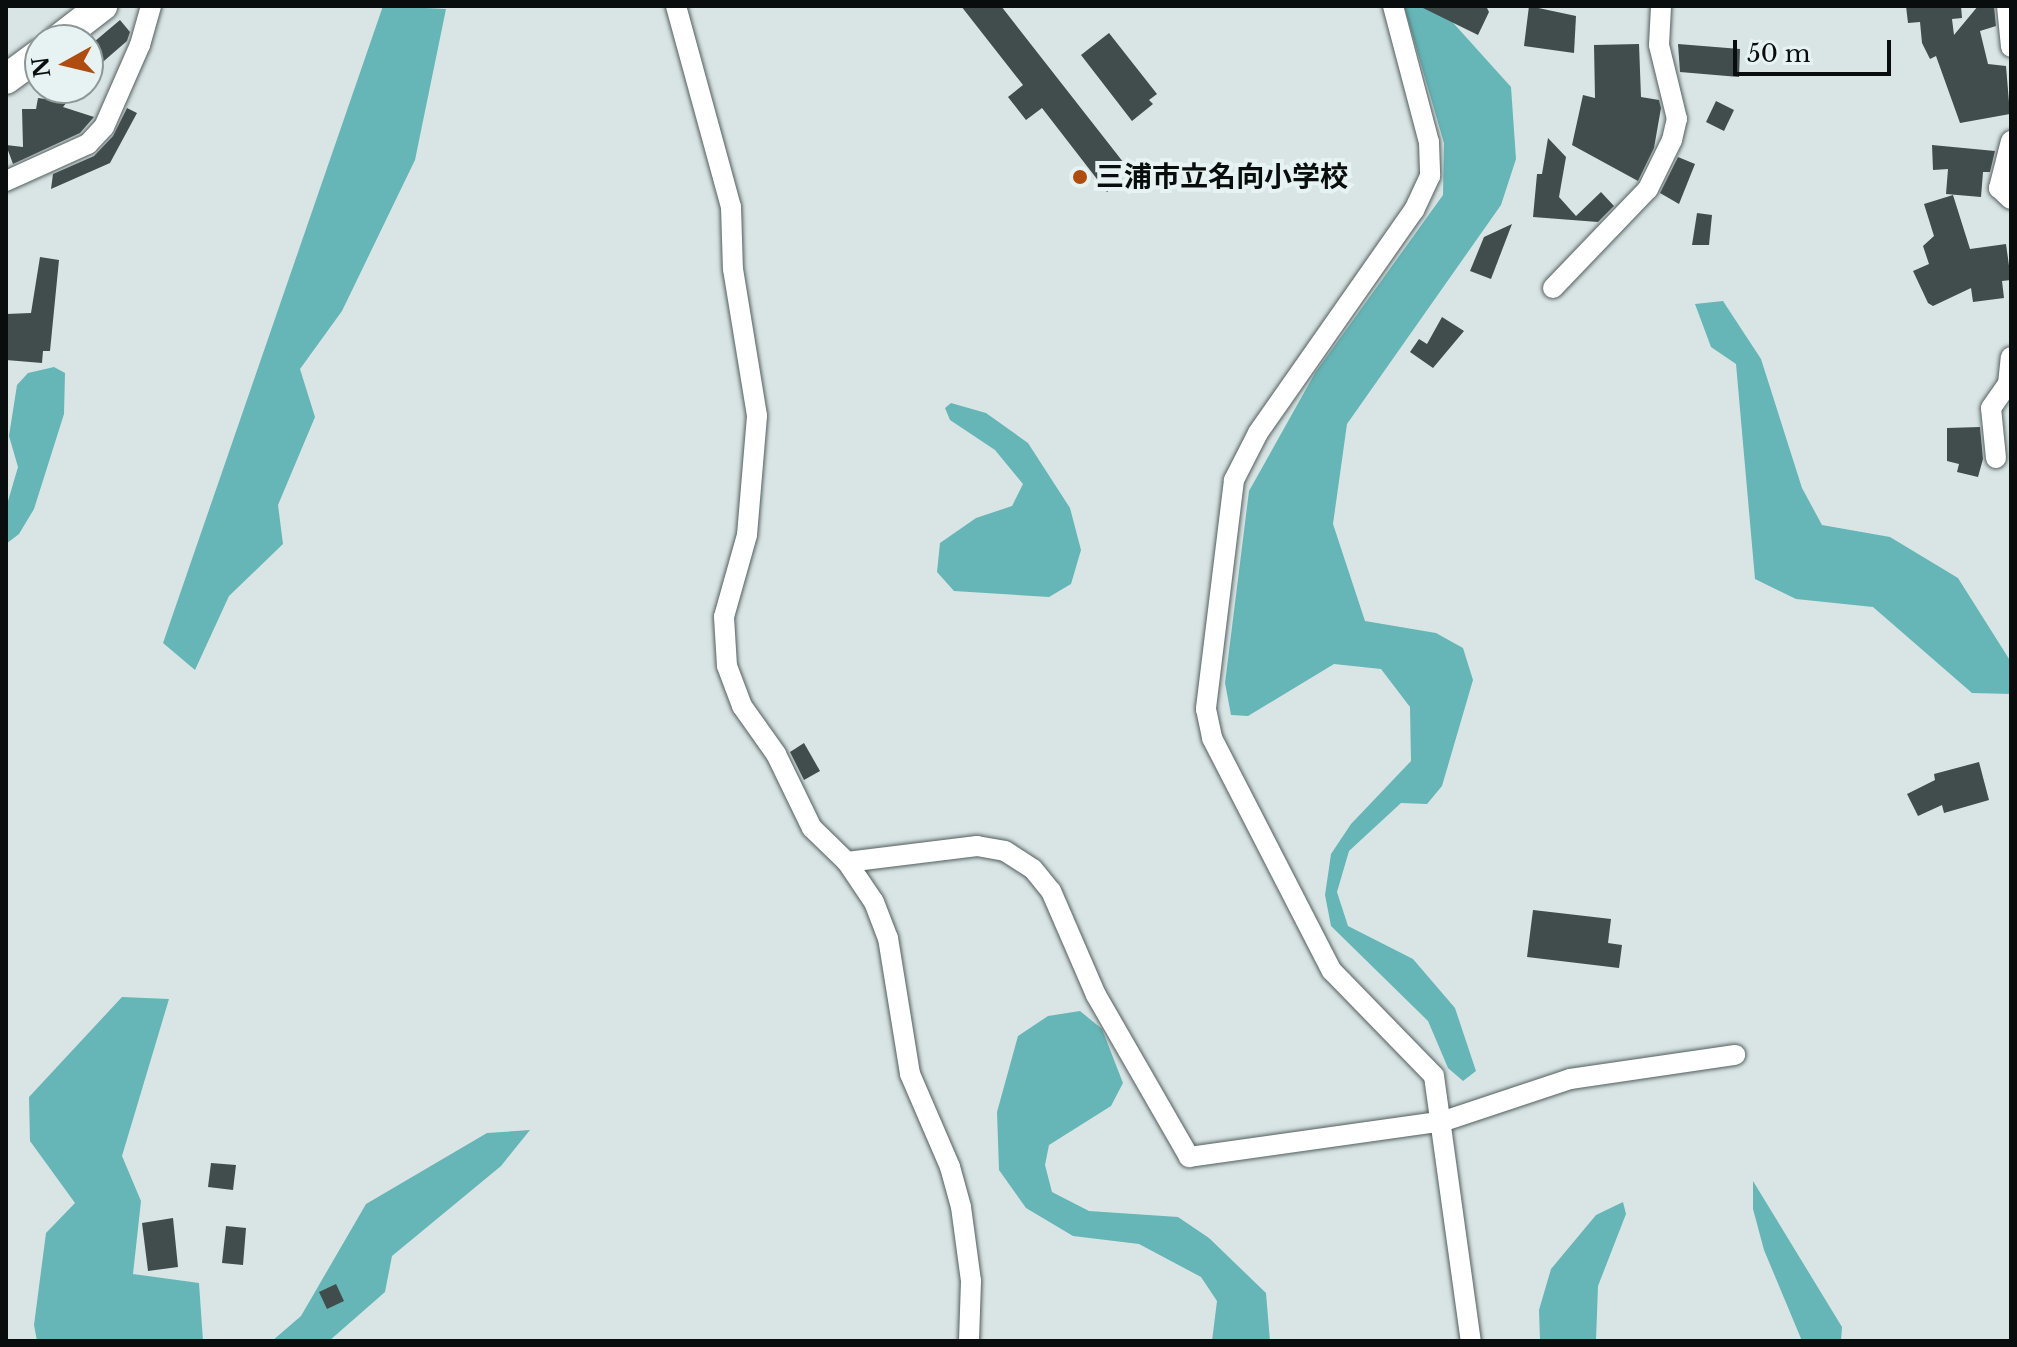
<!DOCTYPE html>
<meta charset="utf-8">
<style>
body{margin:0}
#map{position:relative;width:2017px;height:1347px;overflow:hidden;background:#d9e5e5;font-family:"Libre Baskerville","Noto Sans JP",serif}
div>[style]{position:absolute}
.forest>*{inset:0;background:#66b6b7}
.building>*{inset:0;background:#414c4c}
.roads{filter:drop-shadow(0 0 2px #535e5e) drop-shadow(0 0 2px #535e5e)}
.minor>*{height:20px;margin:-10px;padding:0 10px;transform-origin:10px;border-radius:10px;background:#fff}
.secondary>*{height:30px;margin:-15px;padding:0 15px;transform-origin:15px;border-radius:15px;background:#fff}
.dots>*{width:22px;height:22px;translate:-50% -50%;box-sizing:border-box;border:4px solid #e6f3f2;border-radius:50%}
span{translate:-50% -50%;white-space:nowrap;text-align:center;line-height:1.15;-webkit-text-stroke:8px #e6f3f2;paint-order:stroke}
.poi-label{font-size:28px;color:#090d0d;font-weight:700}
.left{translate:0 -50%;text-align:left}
.frame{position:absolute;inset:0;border:8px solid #090d0d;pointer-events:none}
.north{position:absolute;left:24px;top:24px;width:80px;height:80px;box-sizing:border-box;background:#e6f3f2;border:2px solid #8e9796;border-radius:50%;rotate:262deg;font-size:22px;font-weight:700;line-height:32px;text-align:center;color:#090d0d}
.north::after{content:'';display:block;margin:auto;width:28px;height:36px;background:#af4c10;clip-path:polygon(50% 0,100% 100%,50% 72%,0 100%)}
.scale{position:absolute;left:1733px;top:40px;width:158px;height:36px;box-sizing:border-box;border:4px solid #090d0d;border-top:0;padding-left:10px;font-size:24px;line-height:28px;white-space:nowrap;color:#090d0d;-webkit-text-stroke:6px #e6f3f2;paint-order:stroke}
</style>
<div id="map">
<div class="forest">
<div style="clip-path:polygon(383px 6px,446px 9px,415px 160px,342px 311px,300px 369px,315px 417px,278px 505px,283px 544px,229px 596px,195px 670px,163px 643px)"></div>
<div style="clip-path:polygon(1404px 6px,1438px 6px,1511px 87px,1516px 159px,1501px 205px,1347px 424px,1333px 524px,1365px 621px,1436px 633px,1463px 648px,1473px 680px,1442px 786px,1427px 804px,1401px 803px,1349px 851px,1337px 892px,1348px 926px,1413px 959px,1455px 1008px,1476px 1071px,1463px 1081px,1448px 1068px,1428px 1021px,1331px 926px,1325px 895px,1331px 854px,1351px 824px,1411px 761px,1410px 707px,1381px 669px,1334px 664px,1248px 716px,1231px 715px,1225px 683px,1249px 491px,1315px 373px,1443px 195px,1444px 143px)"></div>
<div style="clip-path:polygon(1723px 301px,1761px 359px,1802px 488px,1822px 525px,1890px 537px,1958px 578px,2011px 662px,2011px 694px,1972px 693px,1873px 607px,1796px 599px,1755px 579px,1736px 364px,1711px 347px,1695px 304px)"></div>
<div style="clip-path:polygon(54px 367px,65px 373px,64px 414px,34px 509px,19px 534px,6px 544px,6px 508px,18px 467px,9px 436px,17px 385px,28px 373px)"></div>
<div style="clip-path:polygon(951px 403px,986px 413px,1028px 443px,1070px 508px,1081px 550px,1071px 584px,1049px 597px,954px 591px,937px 572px,940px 543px,976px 518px,1012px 506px,1023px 484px,995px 450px,950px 420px,945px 408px)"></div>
<div style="clip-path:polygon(122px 997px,169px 999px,122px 1156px,141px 1201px,133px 1274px,199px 1283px,203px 1341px,37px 1341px,34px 1325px,46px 1233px,75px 1203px,30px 1141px,29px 1097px)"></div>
<div style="clip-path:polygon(1080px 1011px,1102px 1029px,1123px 1083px,1111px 1106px,1049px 1145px,1045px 1165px,1052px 1192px,1089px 1211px,1178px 1217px,1209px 1238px,1266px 1293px,1270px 1341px,1212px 1341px,1217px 1301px,1201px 1277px,1139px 1244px,1073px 1236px,1026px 1208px,999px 1170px,997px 1112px,1018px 1036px,1048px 1016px)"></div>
<div style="clip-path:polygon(530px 1130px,501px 1166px,392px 1256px,385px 1292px,329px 1341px,272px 1341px,301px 1316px,366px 1204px,487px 1133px)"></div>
<div style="clip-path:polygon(1753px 1181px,1842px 1327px,1841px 1341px,1802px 1341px,1764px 1250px,1753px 1209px)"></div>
<div style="clip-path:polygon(1623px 1202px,1626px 1214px,1598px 1286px,1596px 1341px,1540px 1341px,1539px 1310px,1551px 1269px,1596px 1215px)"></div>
</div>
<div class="building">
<div style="clip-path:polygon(961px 6px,1001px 6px,1127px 167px,1119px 174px,1123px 179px,1107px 192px,1042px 108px,1026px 120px,1008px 97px,1023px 85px)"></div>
<div style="clip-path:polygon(1419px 6px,1486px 6px,1489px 12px,1478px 35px)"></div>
<div style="clip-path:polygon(1529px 6px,1576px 16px,1574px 53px,1524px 46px)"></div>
<div style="clip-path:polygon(1906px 6px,1961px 6px,1962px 18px,1952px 19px,1954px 35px,1978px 6px,1994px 6px,1996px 26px,1980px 31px,1988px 64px,2006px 66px,2010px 114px,1960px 123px,1936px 56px,1930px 59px,1922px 43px,1920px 22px,1908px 23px)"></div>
<div style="clip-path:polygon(120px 20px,130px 32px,127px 41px,97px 67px,88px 47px)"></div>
<div style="clip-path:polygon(1109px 33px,1157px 94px,1149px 100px,1153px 104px,1132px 121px,1081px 55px)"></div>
<div style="clip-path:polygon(1639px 44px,1641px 97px,1659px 100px,1661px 108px,1654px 148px,1638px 181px,1572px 145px,1583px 95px,1595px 98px,1594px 45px)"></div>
<div style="clip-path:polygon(1678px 44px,1740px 49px,1739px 77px,1680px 72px)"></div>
<div style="clip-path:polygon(38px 98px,67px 102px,63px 107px,94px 117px,80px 133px,13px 164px,6px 145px,23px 147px,22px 109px,36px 109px)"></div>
<div style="clip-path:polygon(1716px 101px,1734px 110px,1724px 131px,1706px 122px)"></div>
<div style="clip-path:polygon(127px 108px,137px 113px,110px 163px,51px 189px,53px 174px,94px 156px,113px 136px)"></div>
<div style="clip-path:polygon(1548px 138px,1566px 157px,1559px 197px,1576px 216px,1601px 192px,1614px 206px,1598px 222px,1533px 217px,1537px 174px,1542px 174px)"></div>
<div style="clip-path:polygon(1932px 145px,1995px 151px,1990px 172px,1983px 172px,1981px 197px,1946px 194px,1948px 169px,1933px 170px)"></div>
<div style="clip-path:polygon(1678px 157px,1695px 164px,1679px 204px,1660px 193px)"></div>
<div style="clip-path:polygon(1953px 195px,1970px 249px,2006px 244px,2011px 280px,2002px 281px,2004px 298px,1973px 302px,1971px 288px,1933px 306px,1928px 303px,1913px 271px,1929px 264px,1923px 246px,1934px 236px,1924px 204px)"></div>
<div style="clip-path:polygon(1697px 213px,1712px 215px,1709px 245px,1692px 245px)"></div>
<div style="clip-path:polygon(1512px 224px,1491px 279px,1470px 271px,1484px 237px)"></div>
<div style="clip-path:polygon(40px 257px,59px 260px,50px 351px,43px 351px,42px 363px,6px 360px,6px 314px,31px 313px)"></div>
<div style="clip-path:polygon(1442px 317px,1464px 331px,1433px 368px,1410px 352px,1419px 339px,1427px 344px)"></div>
<div style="clip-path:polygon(1980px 427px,1983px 459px,1978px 477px,1957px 472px,1959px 464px,1947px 461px,1947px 428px)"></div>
<div style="clip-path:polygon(804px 743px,820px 771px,804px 780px,790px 752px)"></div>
<div style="clip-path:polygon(1979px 762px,1989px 800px,1944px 813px,1942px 805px,1918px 816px,1907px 794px,1935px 780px,1934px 774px)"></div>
<div style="clip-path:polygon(1533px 910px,1611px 919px,1608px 943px,1622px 945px,1619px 968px,1527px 957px)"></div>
<div style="clip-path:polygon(211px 1163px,236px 1165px,233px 1190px,208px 1187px)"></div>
<div style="clip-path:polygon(173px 1218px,178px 1267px,148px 1271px,142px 1223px)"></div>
<div style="clip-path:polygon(226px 1226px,246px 1228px,243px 1265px,222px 1263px)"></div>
<div style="clip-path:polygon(336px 1284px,344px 1301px,327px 1309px,319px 1292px)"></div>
</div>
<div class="roads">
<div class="minor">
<div style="left:676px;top:6px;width:208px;rotate:74.7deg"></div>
<div style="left:731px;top:207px;width:62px;rotate:88.2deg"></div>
<div style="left:733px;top:269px;width:149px;rotate:80.7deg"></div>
<div style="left:757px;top:416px;width:119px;rotate:94.8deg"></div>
<div style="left:747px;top:535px;width:85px;rotate:105.7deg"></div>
<div style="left:724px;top:617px;width:49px;rotate:86.5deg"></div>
<div style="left:727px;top:666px;width:43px;rotate:69.4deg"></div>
<div style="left:742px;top:706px;width:59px;rotate:54.7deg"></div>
<div style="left:776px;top:754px;width:82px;rotate:64.1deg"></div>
<div style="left:812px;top:828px;width:49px;rotate:44.2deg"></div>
<div style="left:847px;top:862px;width:48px;rotate:56deg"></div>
<div style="left:874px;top:902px;width:39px;rotate:69deg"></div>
<div style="left:888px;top:938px;width:138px;rotate:80.8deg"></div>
<div style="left:910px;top:1074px;width:101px;rotate:66.7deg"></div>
<div style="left:950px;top:1167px;width:41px;rotate:74.6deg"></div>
<div style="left:961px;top:1207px;width:75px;rotate:82.3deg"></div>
<div style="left:971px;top:1281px;width:60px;rotate:91.9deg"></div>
<div style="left:1393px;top:6px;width:141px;rotate:75.2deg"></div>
<div style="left:1429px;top:142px;width:34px;rotate:88deg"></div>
<div style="left:1430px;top:176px;width:38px;rotate:115deg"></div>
<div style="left:1414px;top:210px;width:272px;rotate:125deg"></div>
<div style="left:1258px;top:433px;width:53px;rotate:117.1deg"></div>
<div style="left:1234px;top:480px;width:231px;rotate:97deg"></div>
<div style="left:1206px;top:709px;width:30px;rotate:78deg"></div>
<div style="left:1212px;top:738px;width:262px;rotate:62.8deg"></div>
<div style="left:1332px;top:971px;width:146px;rotate:45.8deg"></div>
<div style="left:1434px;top:1076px;width:268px;rotate:82.1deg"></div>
<div style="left:2007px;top:6px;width:41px;rotate:84.4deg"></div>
<div style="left:2011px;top:141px;width:49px;rotate:104.3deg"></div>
<div style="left:1999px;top:188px;width:16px;rotate:43deg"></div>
<div style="left:6px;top:181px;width:90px;rotate:-24.3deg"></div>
<div style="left:88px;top:144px;width:23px;rotate:-47deg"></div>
<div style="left:104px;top:127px;width:90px;rotate:-66.3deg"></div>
<div style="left:140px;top:45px;width:41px;rotate:-74.2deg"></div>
<div style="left:1553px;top:288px;width:137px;rotate:-46.2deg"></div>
<div style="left:1648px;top:189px;width:55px;rotate:-63.9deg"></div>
<div style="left:1672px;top:140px;width:22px;rotate:-77deg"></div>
<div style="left:1677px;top:119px;width:76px;rotate:-103.7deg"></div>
<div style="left:1659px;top:45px;width:39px;rotate:-87deg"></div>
<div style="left:1996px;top:458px;width:50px;rotate:-95.7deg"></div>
<div style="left:1991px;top:408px;width:29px;rotate:-55deg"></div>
<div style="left:2008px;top:384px;width:27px;rotate:-84deg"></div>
<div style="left:847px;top:862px;width:131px;rotate:-7deg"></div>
<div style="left:977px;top:846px;width:28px;rotate:10deg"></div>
<div style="left:1005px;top:851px;width:33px;rotate:33deg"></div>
<div style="left:1033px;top:869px;width:28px;rotate:51deg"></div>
<div style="left:1051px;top:891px;width:113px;rotate:66.6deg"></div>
<div style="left:1096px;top:995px;width:187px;rotate:60.1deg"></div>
<div style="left:1189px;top:1157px;width:258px;rotate:-8deg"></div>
<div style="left:1444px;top:1121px;width:133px;rotate:-18.4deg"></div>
<div style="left:1570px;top:1079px;width:167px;rotate:-8.3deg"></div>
</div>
<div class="secondary">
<div style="left:58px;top:40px;width:56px;rotate:-37.7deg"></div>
<div style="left:6px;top:79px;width:42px;rotate:-36.3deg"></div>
</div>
</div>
<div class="dots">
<div style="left:1080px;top:177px;background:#af4c10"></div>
</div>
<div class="poi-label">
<span class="left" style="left:1096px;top:177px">三浦市立名向小学校</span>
</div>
<div class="frame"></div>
<div class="north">N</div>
<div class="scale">50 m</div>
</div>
